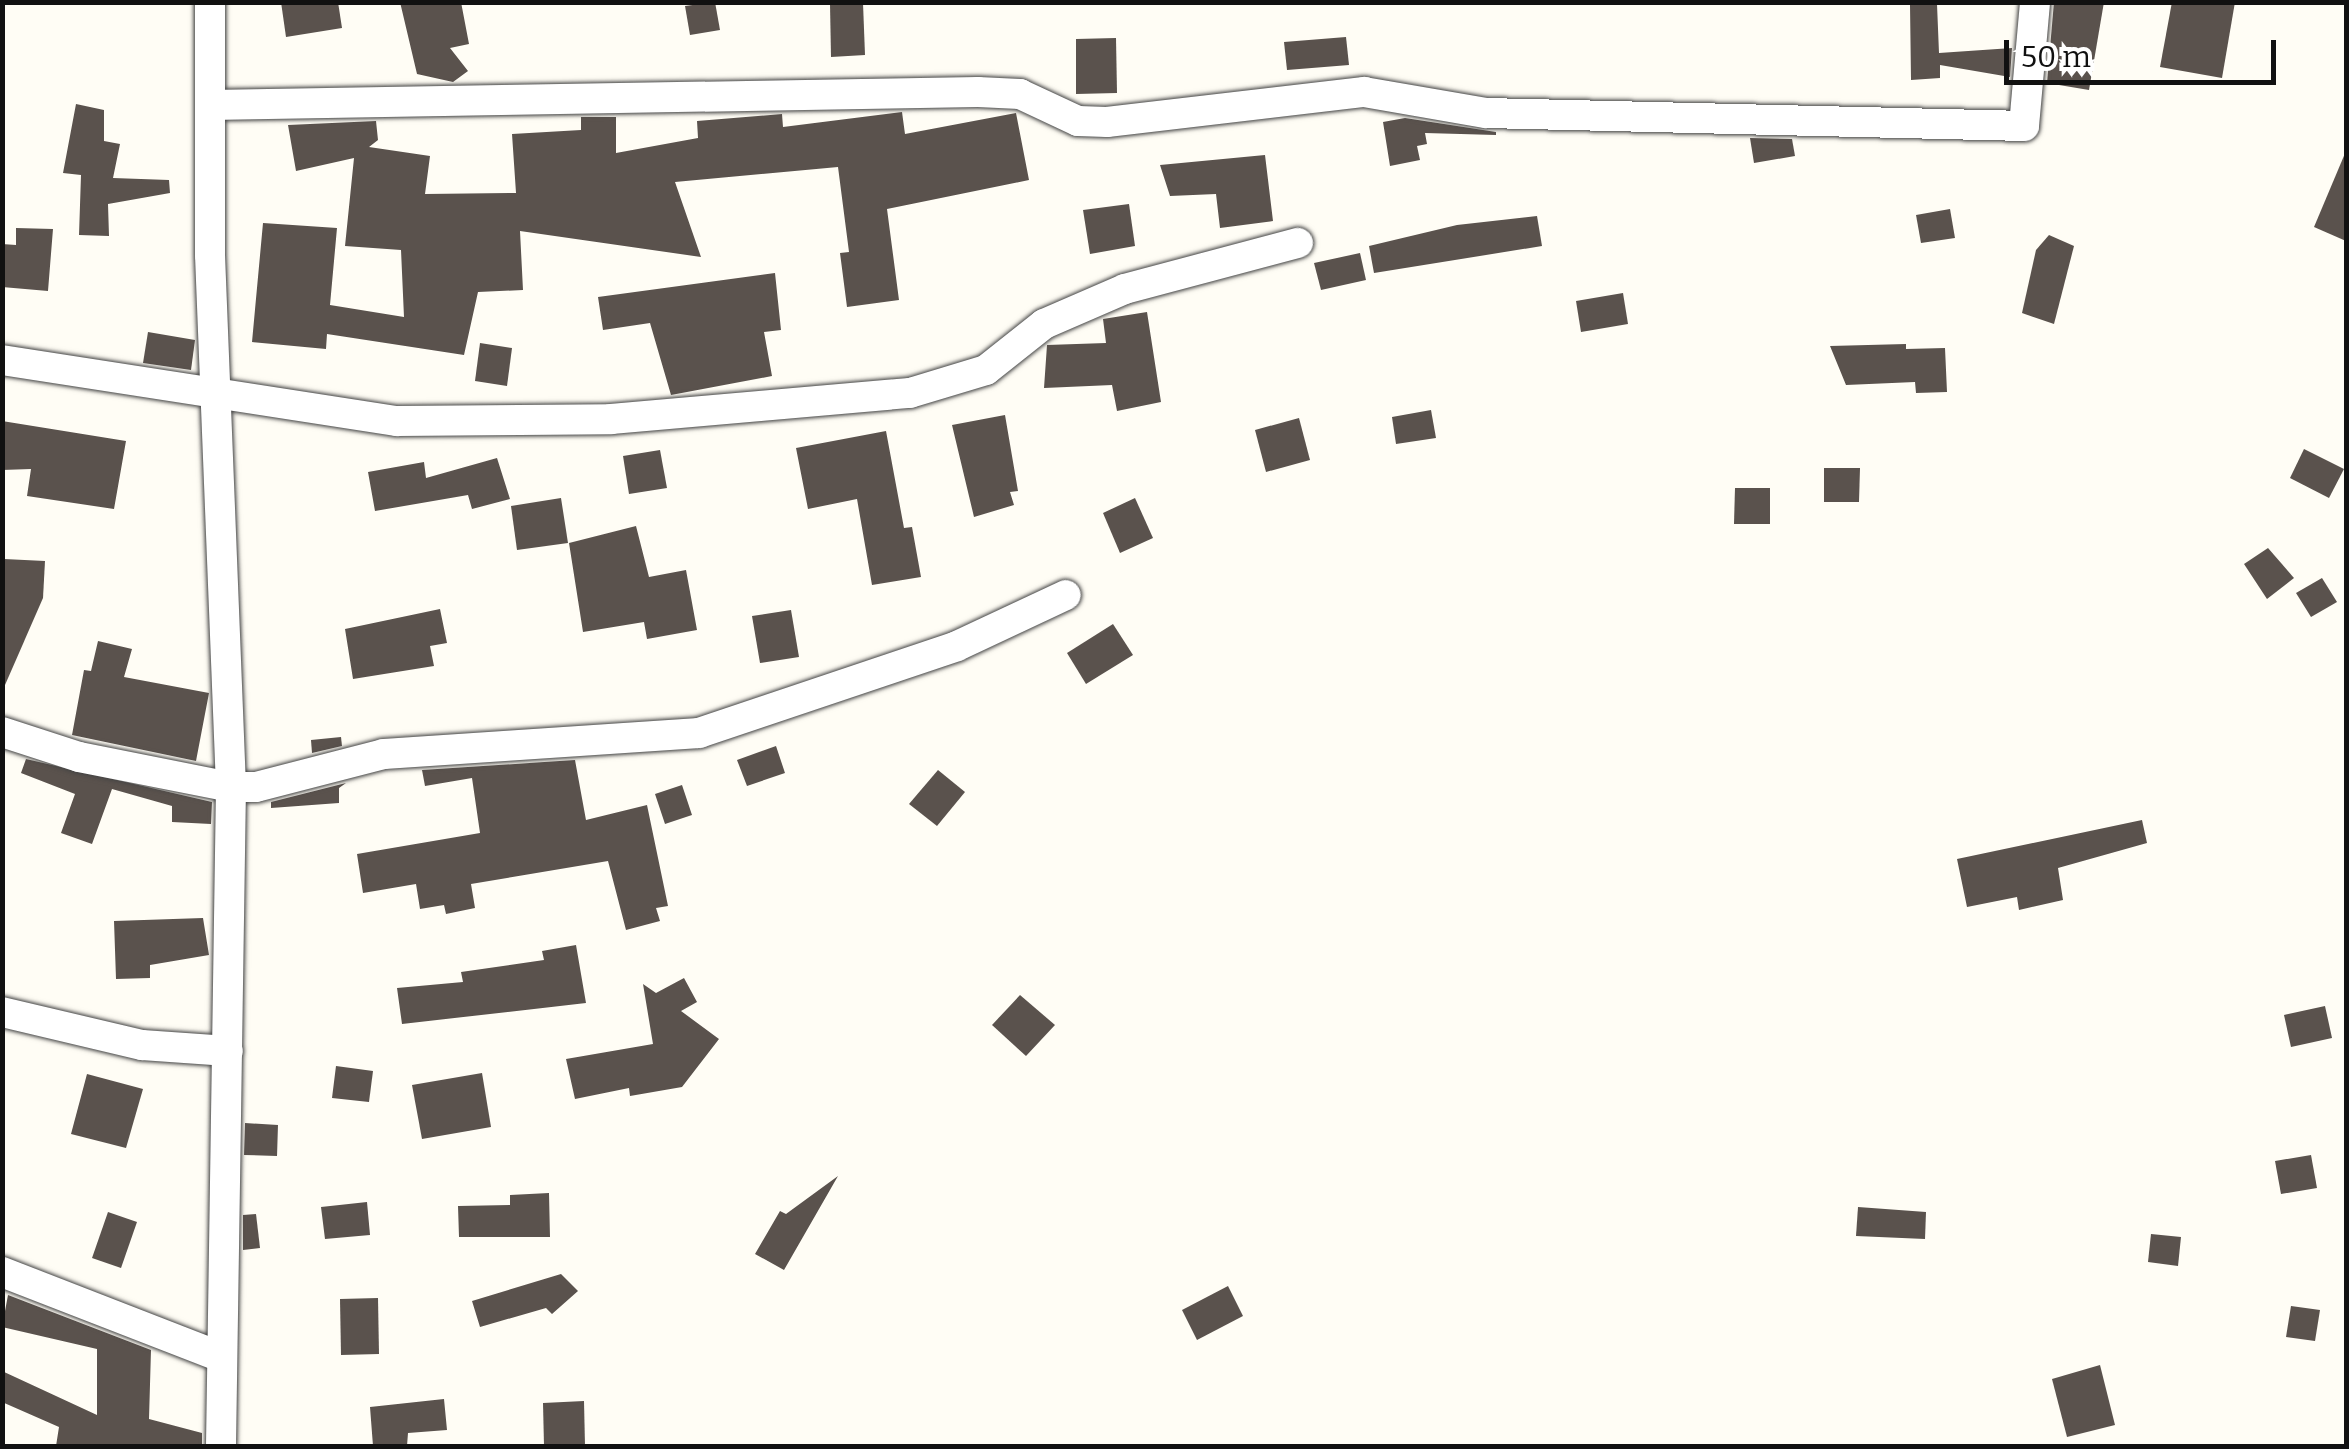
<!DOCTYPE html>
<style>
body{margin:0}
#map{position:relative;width:2349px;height:1449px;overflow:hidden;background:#fffdf5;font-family:Bitter,serif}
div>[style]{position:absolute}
.building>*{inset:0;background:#5a524d}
.roads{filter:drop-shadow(0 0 2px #444) drop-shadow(0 0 2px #444)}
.street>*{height:30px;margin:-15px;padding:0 15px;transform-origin:15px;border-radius:15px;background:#fff}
span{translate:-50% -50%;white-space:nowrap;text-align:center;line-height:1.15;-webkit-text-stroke:10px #fff;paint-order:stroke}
.frame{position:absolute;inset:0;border:5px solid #111;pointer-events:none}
.scale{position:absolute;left:2004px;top:40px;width:272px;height:45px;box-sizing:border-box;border:5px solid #111;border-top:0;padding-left:12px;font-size:30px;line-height:35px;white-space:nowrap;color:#111;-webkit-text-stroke:8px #fff;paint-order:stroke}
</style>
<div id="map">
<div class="building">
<div style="clip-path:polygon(281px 2px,338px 2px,342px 28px,286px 37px)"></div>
<div style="clip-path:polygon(400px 2px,461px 2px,469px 44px,450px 48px,468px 71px,453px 82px,417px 74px)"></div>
<div style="clip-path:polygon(715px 2px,720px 30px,690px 35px,685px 6px)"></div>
<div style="clip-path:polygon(2054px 2px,2104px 2px,2089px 90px,2047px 83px)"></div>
<div style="clip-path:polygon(2172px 2px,2235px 2px,2222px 78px,2160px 67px)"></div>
<div style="clip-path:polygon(863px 3px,865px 55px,831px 57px,830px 4px)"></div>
<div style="clip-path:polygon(1937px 4px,1939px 53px,2012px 48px,2010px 77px,1940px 65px,1940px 78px,1911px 80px,1910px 5px)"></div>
<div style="clip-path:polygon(1346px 37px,1349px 65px,1287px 70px,1284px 42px)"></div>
<div style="clip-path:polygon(1116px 38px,1117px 93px,1076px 94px,1076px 39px)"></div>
<div style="clip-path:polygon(76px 104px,104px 110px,104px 141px,120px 144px,113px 178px,169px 180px,170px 193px,108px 204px,109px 236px,79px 235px,81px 175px,63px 173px)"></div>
<div style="clip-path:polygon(902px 112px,905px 134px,1016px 113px,1029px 180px,887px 209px,899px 300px,847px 307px,840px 253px,849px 252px,838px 167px,675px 182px,701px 257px,520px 231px,523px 290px,478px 292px,464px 355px,327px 334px,326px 349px,252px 342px,263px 223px,337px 228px,330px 305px,404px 317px,401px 250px,345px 246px,354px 158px,296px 171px,288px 125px,376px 121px,378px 140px,369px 147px,430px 156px,425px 194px,516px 193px,512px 134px,581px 130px,581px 117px,616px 117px,616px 153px,698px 138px,697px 121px,782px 114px,783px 127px)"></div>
<div style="clip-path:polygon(1405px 118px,1496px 132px,1496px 135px,1425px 133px,1427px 144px,1417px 146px,1420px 160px,1390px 166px,1383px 122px)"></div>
<div style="clip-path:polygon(1750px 138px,1792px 139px,1795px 156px,1754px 163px)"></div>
<div style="clip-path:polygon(2346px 151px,2346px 241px,2314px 227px)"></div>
<div style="clip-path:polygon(1265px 155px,1273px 221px,1220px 228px,1216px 194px,1170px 196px,1160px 165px)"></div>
<div style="clip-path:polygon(1129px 204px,1135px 246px,1090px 254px,1083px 210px)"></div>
<div style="clip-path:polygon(1950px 209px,1955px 238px,1921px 243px,1916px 215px)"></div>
<div style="clip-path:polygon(1537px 216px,1542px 246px,1374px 273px,1369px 246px,1457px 225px)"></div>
<div style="clip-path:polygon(16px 228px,53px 229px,48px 291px,2px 287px,2px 244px,16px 245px)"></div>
<div style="clip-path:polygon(2049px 235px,2074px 246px,2054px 324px,2022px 313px,2036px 250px)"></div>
<div style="clip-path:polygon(1360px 253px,1366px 280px,1321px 290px,1314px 263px)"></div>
<div style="clip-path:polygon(775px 273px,781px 330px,764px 332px,772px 376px,671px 395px,650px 323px,603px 330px,598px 297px)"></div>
<div style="clip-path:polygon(1623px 293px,1628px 324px,1581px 332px,1576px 301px)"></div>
<div style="clip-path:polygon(1147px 312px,1161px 402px,1117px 411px,1112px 385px,1044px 388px,1047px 345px,1106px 343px,1103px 319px)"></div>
<div style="clip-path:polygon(148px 332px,195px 340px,191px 370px,143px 363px)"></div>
<div style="clip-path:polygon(480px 343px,512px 348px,507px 386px,475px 381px)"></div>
<div style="clip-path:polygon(1906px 344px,1906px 349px,1945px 348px,1947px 392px,1916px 393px,1915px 382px,1846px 385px,1830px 346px)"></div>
<div style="clip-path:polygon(1431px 410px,1436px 438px,1396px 444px,1392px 417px)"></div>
<div style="clip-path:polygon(1005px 415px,1018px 491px,1010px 492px,1014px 505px,974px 517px,952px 425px)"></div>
<div style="clip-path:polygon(1299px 418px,1310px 460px,1266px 472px,1255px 430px)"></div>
<div style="clip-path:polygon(2px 421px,126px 441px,114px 509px,27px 496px,31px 469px,2px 470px)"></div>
<div style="clip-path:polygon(886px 431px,904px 528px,912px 527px,921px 577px,872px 585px,857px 499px,808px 509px,796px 448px)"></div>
<div style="clip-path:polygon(2304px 449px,2344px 469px,2329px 498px,2290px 478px)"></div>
<div style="clip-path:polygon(660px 450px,667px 488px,629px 494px,623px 456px)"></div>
<div style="clip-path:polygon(497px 458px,510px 499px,472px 509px,468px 495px,375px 511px,368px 472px,424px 462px,426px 478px)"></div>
<div style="clip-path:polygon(1824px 468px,1860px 468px,1859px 502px,1824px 502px)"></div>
<div style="clip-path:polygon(1735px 488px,1770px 488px,1770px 524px,1734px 524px)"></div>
<div style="clip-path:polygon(561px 498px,568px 543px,517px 550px,511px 506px)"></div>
<div style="clip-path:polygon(1135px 498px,1153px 538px,1120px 553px,1103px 513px)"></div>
<div style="clip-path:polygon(636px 526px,649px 577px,686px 570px,697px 630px,647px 639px,644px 622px,583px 632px,569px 543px)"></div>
<div style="clip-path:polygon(2268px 548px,2294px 578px,2267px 599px,2244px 564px)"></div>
<div style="clip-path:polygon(4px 559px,45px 561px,43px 598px,5px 685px)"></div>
<div style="clip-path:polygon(2322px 578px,2337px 602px,2311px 617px,2296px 593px)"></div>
<div style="clip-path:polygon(440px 609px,447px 643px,430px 646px,434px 666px,353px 679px,345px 629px)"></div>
<div style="clip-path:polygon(791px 610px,799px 657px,760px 663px,752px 616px)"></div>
<div style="clip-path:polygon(1113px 624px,1133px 655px,1086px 684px,1067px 653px)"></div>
<div style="clip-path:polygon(98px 641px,132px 649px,124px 677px,209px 693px,196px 761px,72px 735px,84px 670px,91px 671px)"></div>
<div style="clip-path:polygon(341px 737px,342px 746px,312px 753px,311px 740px)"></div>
<div style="clip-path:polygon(776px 746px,785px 773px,747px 786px,737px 760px)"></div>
<div style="clip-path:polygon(26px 759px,212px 802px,211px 824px,172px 822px,172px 806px,112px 789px,92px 844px,61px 833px,75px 794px,21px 773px)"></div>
<div style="clip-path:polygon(575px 760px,586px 820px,647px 805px,668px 906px,656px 908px,660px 921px,626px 930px,608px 861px,471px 884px,475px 908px,446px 914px,444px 905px,420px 909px,416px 884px,363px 893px,357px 854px,480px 833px,472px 778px,425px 786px,422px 770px)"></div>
<div style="clip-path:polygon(938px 770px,965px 792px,937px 826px,909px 804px)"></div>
<div style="clip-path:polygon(346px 783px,339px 788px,339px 803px,271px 808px,271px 802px)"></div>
<div style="clip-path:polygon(682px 785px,692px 815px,665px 824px,655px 794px)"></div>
<div style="clip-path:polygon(2142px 820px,2147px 843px,2058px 868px,2063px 900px,2019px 910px,2017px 897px,1967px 907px,1957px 859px)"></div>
<div style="clip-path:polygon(203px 918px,209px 955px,150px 965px,150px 978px,116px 979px,114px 921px)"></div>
<div style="clip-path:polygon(576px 945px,586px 1003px,402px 1024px,397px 988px,463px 982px,461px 972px,544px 960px,542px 951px)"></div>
<div style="clip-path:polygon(684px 978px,697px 1002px,681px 1011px,719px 1039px,682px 1087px,630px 1096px,629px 1088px,575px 1099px,566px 1059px,653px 1044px,643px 984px,656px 993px)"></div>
<div style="clip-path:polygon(1020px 995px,1055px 1025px,1026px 1056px,992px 1025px)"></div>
<div style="clip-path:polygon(2325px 1006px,2332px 1038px,2291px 1047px,2284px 1015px)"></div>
<div style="clip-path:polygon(336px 1066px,373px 1071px,369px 1102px,332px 1098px)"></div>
<div style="clip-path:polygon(482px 1073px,491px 1127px,422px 1139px,412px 1085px)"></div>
<div style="clip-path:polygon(87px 1074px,143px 1089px,126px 1148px,71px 1134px)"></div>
<div style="clip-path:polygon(245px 1123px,278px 1125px,277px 1156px,244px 1155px)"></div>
<div style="clip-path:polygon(2311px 1155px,2317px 1188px,2281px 1194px,2275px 1161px)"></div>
<div style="clip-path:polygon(838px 1176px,784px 1270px,755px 1254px,780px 1211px,786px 1214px)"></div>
<div style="clip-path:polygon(549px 1193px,550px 1237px,459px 1237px,458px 1206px,510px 1205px,510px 1195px)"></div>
<div style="clip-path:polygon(367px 1202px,370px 1235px,325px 1239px,321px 1207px)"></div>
<div style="clip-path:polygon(1858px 1207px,1926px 1212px,1925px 1239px,1856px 1236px)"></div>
<div style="clip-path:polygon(108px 1212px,137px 1222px,121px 1268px,92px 1258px)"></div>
<div style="clip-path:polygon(256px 1214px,260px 1248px,243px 1250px,243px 1215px)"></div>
<div style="clip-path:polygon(2151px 1234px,2181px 1237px,2178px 1266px,2148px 1262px)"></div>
<div style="clip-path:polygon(561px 1274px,578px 1291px,552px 1314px,546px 1308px,480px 1327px,472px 1301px)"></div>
<div style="clip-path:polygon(1228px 1286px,1243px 1316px,1197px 1340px,1182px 1310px)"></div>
<div style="clip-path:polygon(8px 1295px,151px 1350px,149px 1419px,202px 1433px,202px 1446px,56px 1446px,59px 1427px,2px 1402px,2px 1371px,97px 1415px,97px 1349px,2px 1327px)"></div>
<div style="clip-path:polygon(378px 1298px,379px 1354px,341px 1355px,340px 1299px)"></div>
<div style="clip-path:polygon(2291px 1306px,2320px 1310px,2315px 1341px,2286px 1337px)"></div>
<div style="clip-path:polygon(2100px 1365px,2115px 1425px,2067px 1437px,2052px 1379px)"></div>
<div style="clip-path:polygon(444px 1399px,447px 1430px,408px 1433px,407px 1446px,373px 1446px,370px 1407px)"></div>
<div style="clip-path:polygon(584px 1401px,585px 1446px,544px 1446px,543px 1403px)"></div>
</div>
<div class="roads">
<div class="street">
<div style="left:210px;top:2px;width:253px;rotate:90deg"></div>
<div style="left:210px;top:255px;width:532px;rotate:87.74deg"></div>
<div style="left:231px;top:787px;width:659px;rotate:90.87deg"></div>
<div style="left:210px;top:105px;width:768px;rotate:-0.97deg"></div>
<div style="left:978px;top:92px;width:42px;rotate:2.7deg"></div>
<div style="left:1020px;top:94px;width:64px;rotate:25deg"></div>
<div style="left:1078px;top:121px;width:29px;rotate:2deg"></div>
<div style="left:1107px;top:122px;width:259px;rotate:-6.7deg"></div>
<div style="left:1364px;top:92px;width:124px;rotate:9.8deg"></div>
<div style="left:1486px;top:113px;width:538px;rotate:1.38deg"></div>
<div style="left:2024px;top:126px;width:124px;rotate:-84.9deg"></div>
<div style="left:2px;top:360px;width:400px;rotate:8.8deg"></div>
<div style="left:397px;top:421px;width:214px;rotate:-0.5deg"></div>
<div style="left:611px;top:419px;width:300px;rotate:-5deg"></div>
<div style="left:910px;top:393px;width:79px;rotate:-16.8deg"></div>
<div style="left:986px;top:370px;width:74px;rotate:-38.4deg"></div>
<div style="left:1044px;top:324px;width:88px;rotate:-23.4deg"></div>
<div style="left:1125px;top:289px;width:179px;rotate:-14.9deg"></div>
<div style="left:2px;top:732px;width:81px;rotate:18deg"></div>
<div style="left:79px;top:757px;width:155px;rotate:11.2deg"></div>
<div style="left:231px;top:787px;width:25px"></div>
<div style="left:256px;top:787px;width:132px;rotate:-14.5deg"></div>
<div style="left:384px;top:754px;width:316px;rotate:-3.8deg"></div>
<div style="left:699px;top:733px;width:272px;rotate:-18.6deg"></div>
<div style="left:957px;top:646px;width:120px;rotate:-25.1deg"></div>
<div style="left:2px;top:1012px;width:144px;rotate:13.3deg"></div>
<div style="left:142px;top:1045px;width:86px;rotate:4deg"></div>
<div style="left:2px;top:1272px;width:233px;rotate:21.2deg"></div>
</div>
</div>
<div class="frame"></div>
<div class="scale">50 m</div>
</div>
